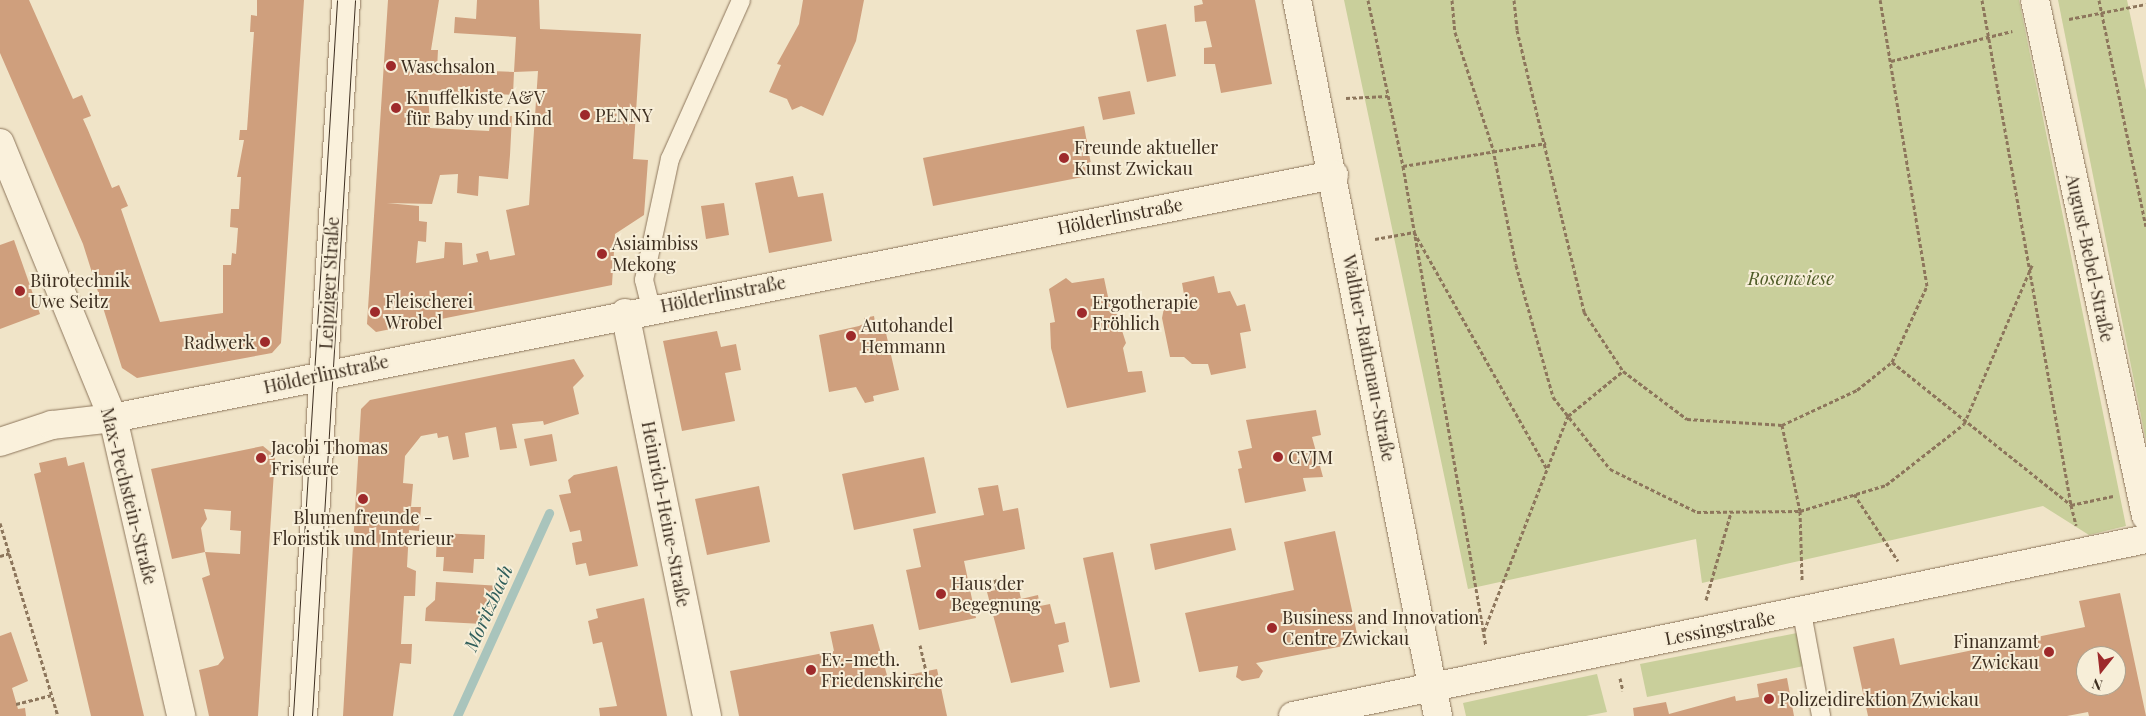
<!DOCTYPE html>
<meta charset="utf-8">
<style>
body{margin:0}
#map{position:relative;width:2146px;height:716px;overflow:hidden;background:#f0e4c8;font-family:"Playfair Display",serif}
div>[style]{position:absolute}
.green>*{inset:0;background:#c9cf9b}
.stream>*{height:9px;margin:-4.5px;padding:0 4.5px;transform-origin:4.5px;border-radius:4.5px;background:#a9c4bc}
.building>*{inset:0;background:#cf9f7d}
.path>*{height:3px;margin-top:-1.5px;transform-origin:0;background:repeating-linear-gradient(90deg,#8d765c 0 4px,transparent 0 6.5px)}
.roads{filter:drop-shadow(0 0 1px #8d765c) drop-shadow(0 0 1px #8d765c)}
.lane>*{height:18px;margin:-9px;padding:0 9px;transform-origin:9px;border-radius:9px;background:#faf1dc}
.street>*{height:28px;margin:-14px;padding:0 14px;transform-origin:14px;border-radius:14px;background:#faf1dc}
.tram>*{height:1px;margin:-0.5px;padding:0 0.5px;transform-origin:0.5px;border-radius:0.5px;background:#3d2e20}
.dots>*{width:14px;height:14px;translate:-50% -50%;box-sizing:border-box;border:2px solid #f7eed8;border-radius:50%}
span{translate:-50% -50%;white-space:nowrap;text-align:center;line-height:1.15;-webkit-text-stroke:4px #f7eed8;paint-order:stroke}
.poi-label{font-size:18px;color:#3d2e20}
.left{translate:0 -50%;text-align:left}
.right{translate:-100% -50%;text-align:right}
.street-label{font-size:18px;color:#3d2e20}
.park-label{font-size:18px;color:#4d5a26;font-style:italic}
.water-label{font-size:19px;color:#2f5d5a;font-style:italic}
.north{position:absolute;left:2076px;top:646px;width:50px;height:50px;box-sizing:border-box;background:#f7eed8;border:1px solid #ada18e;border-radius:50%;rotate:196deg;font-size:14px;font-weight:700;line-height:20px;text-align:center;color:#3d2e20}
.north::after{content:'';display:block;margin:auto;width:18px;height:22px;background:#9e2a2b;clip-path:polygon(50% 0,100% 100%,50% 72%,0 100%)}
</style>
<div id="map">
<div class="green">
<div style="clip-path:polygon(1344px 0,2019px 0,2126px 526px,2089px 535px,2043px 506px,1702px 583px,1696px 539px,1468px 589px)"></div>
<div style="clip-path:polygon(2058px 0,2127px 0,2146px 90px,2146px 441px)"></div>
<div style="clip-path:polygon(1797px 633px,1804px 666px,1647px 697px,1640px 664px)"></div>
<div style="clip-path:polygon(1597px 674px,1607px 712px,1586px 716px,1466px 716px,1463px 703px)"></div>
</div>
<div class="stream">
<div style="left:457px;top:716px;width:223px;rotate:-65.6deg"></div>
</div>
<div class="building">
<div style="clip-path:polygon(0 0,29px 0,73px 99px,82px 95px,91px 116px,83px 119px,88px 130px,112px 188px,119px 185px,128px 206px,121px 209px,160px 322px,223px 313px,223px 265px,231px 265px,232px 253px,236px 254px,238px 228px,230px 227px,231px 209px,239px 209px,241px 177px,237px 177px,244px 140px,239px 140px,240px 130px,247px 130px,254px 32px,250px 32px,251px 15px,257px 16px,257px 0,304px 0,281px 343px,272px 353px,137px 378px,122px 368px,83px 244px,0 53px)"></div>
<div style="clip-path:polygon(388px 0,439px 0,431px 50px,438px 50px,437px 69px,514px 72px,513px 95px,428px 90px,430px 128px,489px 131px,492px 116px,512px 116px,510px 155px,508px 179px,479px 176px,478px 196px,457px 193px,458px 174px,440px 175px,432px 204px,387px 203px,419px 206px,419px 221px,427px 222px,426px 242px,418px 241px,416px 263px,444px 258px,445px 242px,462px 243px,463px 265px,478px 262px,476px 254px,488px 251px,490px 260px,515px 255px,506px 210px,529px 205px,538px 71px,514px 72px,516px 37px,454px 33px,455px 17px,476px 19px,477px 0,539px 0,540px 29px,641px 34px,633px 159px,648px 160px,644px 215px,615px 234px,612px 285px,376px 332px,367px 324px)"></div>
<div style="clip-path:polygon(803px 0,864px 0,856px 41px,823px 116px,801px 106px,792px 110px,787px 99px,769px 92px,781px 65px,777px 64px,799px 24px)"></div>
<div style="clip-path:polygon(1202px 0,1255px 0,1272px 84px,1221px 93px,1215px 64px,1204px 64px,1204px 48px,1212px 47px,1206px 21px,1195px 22px,1194px 6px,1203px 4px)"></div>
<div style="clip-path:polygon(1166px 24px,1176px 76px,1147px 82px,1136px 30px)"></div>
<div style="clip-path:polygon(1130px 91px,1135px 114px,1103px 120px,1098px 97px)"></div>
<div style="clip-path:polygon(1084px 126px,1093px 175px,933px 206px,923px 158px)"></div>
<div style="clip-path:polygon(793px 176px,798px 197px,823px 193px,832px 241px,769px 253px,755px 183px)"></div>
<div style="clip-path:polygon(724px 203px,729px 235px,706px 239px,701px 206px)"></div>
<div style="clip-path:polygon(14px 240px,40px 314px,0 329px,0 245px)"></div>
<div style="clip-path:polygon(1214px 276px,1218px 293px,1230px 291px,1237px 306px,1245px 304px,1251px 331px,1240px 333px,1246px 368px,1211px 375px,1208px 364px,1192px 364px,1184px 357px,1170px 357px,1162px 318px,1164px 308px,1185px 300px,1182px 283px)"></div>
<div style="clip-path:polygon(1066px 278px,1072px 283px,1104px 278px,1111px 311px,1115px 309px,1126px 343px,1123px 348px,1128px 372px,1142px 371px,1146px 392px,1067px 408px,1051px 348px,1050px 323px,1055px 322px,1049px 289px)"></div>
<div style="clip-path:polygon(874px 316px,875px 322px,883px 320px,899px 390px,873px 396px,874px 401px,865px 403px,856px 387px,829px 392px,819px 335px,859px 326px,865px 323px,864px 318px)"></div>
<div style="clip-path:polygon(717px 331px,721px 347px,736px 344px,741px 370px,725px 373px,735px 421px,682px 431px,663px 341px)"></div>
<div style="clip-path:polygon(574px 359px,584px 376px,573px 387px,579px 414px,544px 425px,543px 421px,512px 424px,517px 448px,500px 450px,496px 427px,465px 433px,469px 457px,453px 460px,448px 436px,438px 438px,437px 433px,421px 436px,405px 456px,403px 483px,413px 484px,411px 507px,421px 507px,419px 531px,409px 530px,407px 567px,416px 571px,415px 596px,404px 596px,401px 644px,412px 644px,411px 664px,400px 663px,393px 716px,343px 716px,361px 409px,370px 400px)"></div>
<div style="clip-path:polygon(1316px 410px,1321px 435px,1312px 437px,1323px 477px,1303px 478px,1306px 491px,1245px 503px,1238px 469px,1242px 468px,1238px 451px,1252px 448px,1246px 420px)"></div>
<div style="clip-path:polygon(552px 434px,557px 461px,530px 466px,524px 439px)"></div>
<div style="clip-path:polygon(263px 446px,275px 456px,258px 716px,209px 716px,199px 670px,218px 665px,224px 658px,202px 578px,210px 575px,205px 552px,240px 554px,241px 531px,230px 530px,231px 511px,204px 509px,207px 519px,201px 528px,205px 552px,172px 559px,151px 469px)"></div>
<div style="clip-path:polygon(66px 457px,68px 466px,84px 462px,144px 716px,91px 716px,34px 474px,41px 472px,39px 463px)"></div>
<div style="clip-path:polygon(924px 457px,936px 513px,854px 530px,842px 474px)"></div>
<div style="clip-path:polygon(617px 466px,638px 566px,589px 576px,586px 563px,576px 565px,572px 543px,582px 541px,580px 530px,570px 532px,559px 495px,571px 493px,568px 480px,574px 475px)"></div>
<div style="clip-path:polygon(998px 485px,1003px 511px,1018px 508px,1025px 549px,964px 561px,976px 618px,919px 630px,906px 570px,921px 567px,913px 529px,984px 515px,978px 488px)"></div>
<div style="clip-path:polygon(759px 486px,770px 542px,707px 555px,695px 499px)"></div>
<div style="clip-path:polygon(1231px 528px,1236px 550px,1155px 570px,1150px 544px)"></div>
<div style="clip-path:polygon(1335px 531px,1359px 643px,1256px 663px,1263px 671px,1259px 678px,1242px 681px,1236px 677px,1238px 666px,1199px 672px,1185px 613px,1294px 590px,1284px 542px)"></div>
<div style="clip-path:polygon(437px 533px,485px 535px,484px 559px,474px 559px,473px 573px,443px 571px,444px 557px,436px 557px)"></div>
<div style="clip-path:polygon(1113px 552px,1140px 682px,1110px 688px,1083px 558px)"></div>
<div style="clip-path:polygon(436px 582px,501px 586px,483px 624px,425px 621px,426px 608px,435px 600px)"></div>
<div style="clip-path:polygon(1018px 585px,1021px 599px,1038px 595px,1040px 606px,1050px 604px,1055px 624px,1065px 622px,1069px 642px,1058px 645px,1064px 672px,1011px 683px,987px 592px)"></div>
<div style="clip-path:polygon(evenodd,2120px 593px,2146px 716px,2089px 716px,2088px 712px,2067px 716px,1868px 716px,1853px 647px,1894px 638px,1900px 665px,2085px 627px,2079px 601px,2120px 593px,2086px 656px,2116px 656px,2116px 686px,2086px 686px,2086px 656px)"></div>
<div style="clip-path:polygon(644px 598px,667px 716px,600px 716px,599px 708px,617px 706px,602px 642px,593px 644px,588px 621px,598px 618px,596px 609px)"></div>
<div style="clip-path:polygon(873px 624px,888px 679px,937px 669px,947px 716px,739px 716px,730px 671px,834px 651px,830px 632px)"></div>
<div style="clip-path:polygon(11px 632px,28px 681px,12px 688px,18px 709px,25px 708px,26px 716px,0 716px,0 636px)"></div>
<div style="clip-path:polygon(1787px 678px,1794px 716px,1634px 716px,1633px 708px,1666px 702px,1669px 714px,1735px 696px,1736px 701px,1759px 697px,1757px 684px)"></div>
</div>
<div class="path">
<div style="left:1368px;top:0;width:170px;rotate:78.1deg"></div>
<div style="left:1403px;top:166px;width:487px;rotate:80.2deg"></div>
<div style="left:1452px;top:0;width:32px;rotate:85deg"></div>
<div style="left:1455px;top:32px;width:123px;rotate:72deg"></div>
<div style="left:1493px;top:149px;width:118px;rotate:78.8deg"></div>
<div style="left:1516px;top:265px;width:137px;rotate:74.3deg"></div>
<div style="left:1553px;top:397px;width:92px;rotate:51.6deg"></div>
<div style="left:1610px;top:469px;width:97px;rotate:26.3deg"></div>
<div style="left:1697px;top:512px;width:103px;rotate:-0.6deg"></div>
<div style="left:1800px;top:511px;width:90px;rotate:-16.8deg"></div>
<div style="left:1886px;top:485px;width:99px;rotate:-38deg"></div>
<div style="left:1964px;top:424px;width:173px;rotate:-66.8deg"></div>
<div style="left:1514px;top:0;width:30px;rotate:84deg"></div>
<div style="left:1517px;top:30px;width:290px;rotate:76.6deg"></div>
<div style="left:1584px;top:312px;width:71px;rotate:56.5deg"></div>
<div style="left:1623px;top:371px;width:80px;rotate:36.9deg"></div>
<div style="left:1687px;top:419px;width:95px;rotate:3.6deg"></div>
<div style="left:1782px;top:425px;width:83px;rotate:-25deg"></div>
<div style="left:1857px;top:390px;width:45px;rotate:-38.7deg"></div>
<div style="left:1892px;top:362px;width:84px;rotate:-65.3deg"></div>
<div style="left:1927px;top:286px;width:290px;rotate:-99.3deg"></div>
<div style="left:1982px;top:0;width:513px;rotate:80deg"></div>
<div style="left:2071px;top:505px;width:43px;rotate:-12.1deg"></div>
<div style="left:2099px;top:0;width:231px;rotate:78.3deg"></div>
<div style="left:2069px;top:19px;width:78px;rotate:-11deg"></div>
<div style="left:1891px;top:61px;width:125px;rotate:-13.9deg"></div>
<div style="left:1346px;top:98px;width:42px;rotate:-2.7deg"></div>
<div style="left:1403px;top:166px;width:145px;rotate:-9.1deg"></div>
<div style="left:1375px;top:239px;width:40px;rotate:-10deg"></div>
<div style="left:1414px;top:232px;width:272px;rotate:60.7deg"></div>
<div style="left:1892px;top:362px;width:229px;rotate:38.6deg"></div>
<div style="left:2071px;top:505px;width:21px;rotate:76deg"></div>
<div style="left:1782px;top:425px;width:88px;rotate:78.2deg"></div>
<div style="left:1800px;top:511px;width:69px;rotate:88.3deg"></div>
<div style="left:1854px;top:494px;width:80px;rotate:56.7deg"></div>
<div style="left:0;top:523px;width:202px;rotate:73.3deg"></div>
<div style="left:0;top:556px;width:10px;rotate:-17deg"></div>
<div style="left:995px;top:579px;width:11px;rotate:80deg"></div>
<div style="left:1706px;top:600px;width:91px;rotate:-74.1deg"></div>
<div style="left:1484px;top:631px;width:231px;rotate:-68.7deg"></div>
<div style="left:1568px;top:416px;width:71px;rotate:-39.3deg"></div>
<div style="left:920px;top:645px;width:27px;rotate:77deg"></div>
<div style="left:1620px;top:678px;width:13px;rotate:77deg"></div>
<div style="left:16px;top:704px;width:36px;rotate:-14deg"></div>
</div>
<div class="roads">
<div class="lane">
<div style="left:651px;top:308px;width:29px;rotate:-104deg"></div>
<div style="left:644px;top:280px;width:124px;rotate:-77.9deg"></div>
<div style="left:670px;top:159px;width:174px;rotate:-65.9deg"></div>
<div style="left:1802px;top:613px;width:105px;rotate:79.5deg"></div>
</div>
<div class="street">
<div style="left:1297px;top:0;width:730px;rotate:78.86deg"></div>
<div style="left:2035px;top:0;width:528px;rotate:77.86deg"></div>
<div style="left:0;top:143px;width:297px;rotate:67.7deg"></div>
<div style="left:113px;top:418px;width:306px;rotate:77.1deg"></div>
<div style="left:625px;top:313px;width:411px;rotate:78.5deg"></div>
<div style="left:0;top:442px;width:55px;rotate:-18.1deg"></div>
<div style="left:52px;top:425px;width:61px;rotate:-6.5deg"></div>
<div style="left:113px;top:418px;width:1245px;rotate:-11.26deg"></div>
<div style="left:303px;top:716px;width:717px;rotate:-86.56deg"></div>
<div style="left:1293px;top:716px;width:871px;rotate:-11.72deg"></div>
</div>
</div>
<div class="tram">
<div style="left:293px;top:716px;width:717px;rotate:-86.48deg"></div>
<div style="left:312px;top:716px;width:717px;rotate:-86.56deg"></div>
</div>
<div class="dots">
<div style="left:391px;top:66px;background:#9e2a2b"></div>
<div style="left:396px;top:108px;background:#9e2a2b"></div>
<div style="left:585px;top:115px;background:#9e2a2b"></div>
<div style="left:1064px;top:158px;background:#9e2a2b"></div>
<div style="left:602px;top:254px;background:#9e2a2b"></div>
<div style="left:20px;top:291px;background:#9e2a2b"></div>
<div style="left:375px;top:312px;background:#9e2a2b"></div>
<div style="left:1082px;top:313px;background:#9e2a2b"></div>
<div style="left:851px;top:336px;background:#9e2a2b"></div>
<div style="left:265px;top:342px;background:#9e2a2b"></div>
<div style="left:1278px;top:457px;background:#9e2a2b"></div>
<div style="left:261px;top:458px;background:#9e2a2b"></div>
<div style="left:363px;top:499px;background:#9e2a2b"></div>
<div style="left:941px;top:594px;background:#9e2a2b"></div>
<div style="left:1272px;top:628px;background:#9e2a2b"></div>
<div style="left:2049px;top:652px;background:#9e2a2b"></div>
<div style="left:811px;top:670px;background:#9e2a2b"></div>
<div style="left:1769px;top:699px;background:#9e2a2b"></div>
</div>
<div class="poi-label">
<span class="left" style="left:401px;top:66px">Waschsalon</span>
<span class="left" style="left:406px;top:108px">Knuffelkiste A&amp;V<br>für Baby und Kind</span>
<span class="left" style="left:595px;top:115px">PENNY</span>
<span class="left" style="left:1074px;top:158px">Freunde aktueller<br>Kunst Zwickau</span>
<span class="left" style="left:612px;top:254px">Asiaimbiss<br>Mekong</span>
<span class="left" style="left:30px;top:291px">Bürotechnik<br>Uwe Seitz</span>
<span class="left" style="left:385px;top:312px">Fleischerei<br>Wrobel</span>
<span class="left" style="left:1092px;top:313px">Ergotherapie<br>Fröhlich</span>
<span class="left" style="left:861px;top:336px">Autohandel<br>Hemmann</span>
<span class="right" style="left:255px;top:342px">Radwerk</span>
<span class="left" style="left:271px;top:458px">Jacobi Thomas<br>Friseure</span>
<span class="left" style="left:1288px;top:457px">CVJM</span>
<span style="left:363px;top:528px">Blumenfreunde -<br>Floristik und Interieur</span>
<span class="left" style="left:951px;top:594px">Haus der<br>Begegnung</span>
<span class="left" style="left:1282px;top:628px">Business and Innovation<br>Centre Zwickau</span>
<span class="right" style="left:2039px;top:652px">Finanzamt<br>Zwickau</span>
<span class="left" style="left:821px;top:670px">Ev.-meth.<br>Friedenskirche</span>
<span class="left" style="left:1779px;top:699px">Polizeidirektion Zwickau</span>
</div>
<div class="street-label">
<span style="left:1120px;top:216px;rotate:-11deg">Hölderlinstraße</span>
<span style="left:2090px;top:258px;rotate:78deg">August-Bebel-Straße</span>
<span style="left:329px;top:283px;rotate:-87deg">Leipziger Straße</span>
<span style="left:723px;top:294px;rotate:-11deg">Hölderlinstraße</span>
<span style="left:1369px;top:358px;rotate:79deg">Walther-Rathenau-Straße</span>
<span style="left:326px;top:374px;rotate:-12deg">Hölderlinstraße</span>
<span style="left:129px;top:496px;rotate:76deg">Max-Pechstein-Straße</span>
<span style="left:666px;top:514px;rotate:79deg">Heinrich-Heine-Straße</span>
<span style="left:1720px;top:628px;rotate:-11deg">Lessingstraße</span>
</div>
<div class="park-label">
<span style="left:1791px;top:278px">Rosenwiese</span>
</div>
<div class="water-label">
<span style="left:488px;top:608px;rotate:-66deg">Moritzbach</span>
</div>
<div class="north">N</div>
</div>
